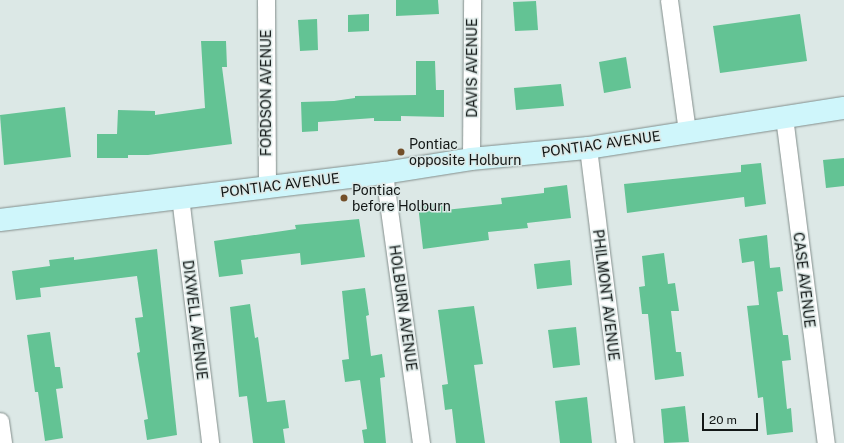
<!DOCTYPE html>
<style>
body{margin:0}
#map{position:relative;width:844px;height:443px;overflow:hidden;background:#dce8e6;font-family:"Public Sans",sans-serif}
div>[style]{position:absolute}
.building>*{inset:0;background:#63c394}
.roads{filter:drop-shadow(0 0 1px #838e8c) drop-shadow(0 0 1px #838e8c)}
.minor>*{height:17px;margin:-8.5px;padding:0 8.5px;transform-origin:8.5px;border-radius:8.5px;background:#fff}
.secondary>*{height:22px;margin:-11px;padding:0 11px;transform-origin:11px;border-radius:11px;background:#cff6fb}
.dots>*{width:11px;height:11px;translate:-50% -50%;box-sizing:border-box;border:2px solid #dce8e6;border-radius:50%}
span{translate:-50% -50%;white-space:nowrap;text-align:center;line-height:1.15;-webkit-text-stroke:3px #dce8e6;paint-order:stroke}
.street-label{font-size:14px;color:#121716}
.poi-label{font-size:14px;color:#121716}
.left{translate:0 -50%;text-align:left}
.scale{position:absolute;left:702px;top:413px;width:56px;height:18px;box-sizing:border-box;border:2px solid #121716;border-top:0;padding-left:5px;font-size:12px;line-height:14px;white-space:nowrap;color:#121716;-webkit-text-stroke:3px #dce8e6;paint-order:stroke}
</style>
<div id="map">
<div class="building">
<div style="clip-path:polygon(396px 0,438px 0,439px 14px,396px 16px)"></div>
<div style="clip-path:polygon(536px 1px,538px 30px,515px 31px,513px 2px)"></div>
<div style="clip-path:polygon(369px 14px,369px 31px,348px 32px,348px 15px)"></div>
<div style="clip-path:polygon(800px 14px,807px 61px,720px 73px,713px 26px)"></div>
<div style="clip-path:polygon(317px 19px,318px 50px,300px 51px,298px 20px)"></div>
<div style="clip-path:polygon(201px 41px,226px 41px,227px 67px,222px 67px,232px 144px,148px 155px,128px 155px,128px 158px,97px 158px,97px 134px,117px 134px,118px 110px,155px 111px,155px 115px,205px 108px)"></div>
<div style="clip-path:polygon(626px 57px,631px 88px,604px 93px,599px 62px)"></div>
<div style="clip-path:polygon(416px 61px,435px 61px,436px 90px,444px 90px,444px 117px,401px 116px,401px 121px,374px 121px,374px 118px,318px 122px,318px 131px,302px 132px,301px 102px,334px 101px,355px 98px,355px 96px,416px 95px)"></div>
<div style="clip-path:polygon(561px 84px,564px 106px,516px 110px,514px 88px)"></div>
<div style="clip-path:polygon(65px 107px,71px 157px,4px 165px,0 115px)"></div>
<div style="clip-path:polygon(844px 158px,844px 186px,826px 188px,823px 160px)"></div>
<div style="clip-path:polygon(761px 163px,766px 204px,745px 207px,744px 197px,627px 213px,624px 184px,741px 172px,741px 165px)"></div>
<div style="clip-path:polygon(567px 185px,571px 218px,527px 223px,528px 228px,488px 232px,489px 240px,423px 249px,418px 205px,444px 203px,445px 210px,502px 204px,501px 198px,544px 193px,544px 188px)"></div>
<div style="clip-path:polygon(359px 219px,365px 257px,301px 265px,300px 253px,241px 260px,243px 274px,219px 277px,214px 241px,296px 229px,295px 225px)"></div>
<div style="clip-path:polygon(767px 235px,770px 268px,780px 267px,783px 291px,777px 292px,783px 335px,788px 335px,791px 360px,782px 361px,787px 409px,791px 408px,793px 432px,767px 435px,763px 397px,758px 398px,747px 306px,759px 305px,754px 261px,742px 263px,739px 239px)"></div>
<div style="clip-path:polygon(157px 249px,177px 435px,147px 440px,144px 420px,148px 419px,137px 353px,140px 352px,135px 318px,143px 317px,137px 276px,40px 288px,41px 297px,16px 300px,12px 271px,50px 266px,49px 260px,74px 257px,74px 260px)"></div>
<div style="clip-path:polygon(664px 253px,668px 284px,675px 283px,679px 311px,671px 311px,676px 352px,681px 352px,684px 376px,655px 380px,648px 314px,642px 314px,639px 287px,645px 286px,642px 256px)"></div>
<div style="clip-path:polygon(570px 260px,572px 285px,537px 289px,534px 264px)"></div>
<div style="clip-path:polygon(365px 288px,369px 315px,366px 316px,371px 356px,382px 354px,385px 377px,380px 378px,386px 443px,364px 443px,362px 430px,367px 429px,360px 380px,345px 382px,342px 360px,349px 359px,342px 291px)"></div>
<div style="clip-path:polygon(250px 304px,255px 338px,258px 337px,267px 402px,285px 400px,289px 428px,283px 429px,285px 443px,253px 443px,247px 396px,239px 397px,230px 307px)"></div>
<div style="clip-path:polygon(474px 306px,483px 364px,474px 365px,485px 443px,456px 443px,452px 409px,445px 410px,442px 385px,448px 384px,438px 310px)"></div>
<div style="clip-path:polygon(576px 327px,580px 365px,553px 368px,548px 330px)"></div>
<div style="clip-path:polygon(50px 332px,55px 367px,60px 367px,63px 388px,56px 389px,63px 438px,45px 441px,38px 392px,35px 392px,27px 335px)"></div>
<div style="clip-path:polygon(587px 397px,592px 443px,560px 443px,555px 401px)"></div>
<div style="clip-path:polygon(685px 406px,689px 442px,664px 443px,661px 409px)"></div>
</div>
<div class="roads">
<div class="minor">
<div style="left:266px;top:0;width:185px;rotate:89.7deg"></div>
<div style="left:669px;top:0;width:132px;rotate:82.2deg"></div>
<div style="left:784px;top:117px;width:329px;rotate:82.7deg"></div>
<div style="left:588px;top:148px;width:297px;rotate:82.9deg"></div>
<div style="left:471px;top:159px;width:159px;rotate:-89.6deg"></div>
<div style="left:384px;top:173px;width:273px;rotate:82.2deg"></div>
<div style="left:180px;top:197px;width:248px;rotate:83deg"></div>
<div style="left:0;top:421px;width:22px;rotate:82deg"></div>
</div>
<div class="secondary">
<div style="left:0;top:220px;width:387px;rotate:-7deg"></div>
<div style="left:384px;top:173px;width:88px;rotate:-9.1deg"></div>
<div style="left:471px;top:159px;width:118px;rotate:-5.4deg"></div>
<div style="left:588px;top:148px;width:259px;rotate:-8.9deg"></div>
</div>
</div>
<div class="dots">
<div style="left:401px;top:152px;background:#734f29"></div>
<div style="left:344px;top:198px;background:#734f29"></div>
</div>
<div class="street-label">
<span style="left:472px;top:68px;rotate:-90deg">DAVIS AVENUE</span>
<span style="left:266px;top:93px;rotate:-90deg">FORDSON AVENUE</span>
<span style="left:601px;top:144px;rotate:-8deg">PONTIAC AVENUE</span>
<span style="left:280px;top:185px;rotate:-7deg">PONTIAC AVENUE</span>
<span style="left:804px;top:280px;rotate:83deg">CASE AVENUE</span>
<span style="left:606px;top:295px;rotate:83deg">PHILMONT AVENUE</span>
<span style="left:403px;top:308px;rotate:82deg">HOLBURN AVENUE</span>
<span style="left:195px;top:320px;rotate:83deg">DIXWELL AVENUE</span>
</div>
<div class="poi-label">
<span class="left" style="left:409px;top:152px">Pontiac<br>opposite Holburn</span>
<span class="left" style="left:352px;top:198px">Pontiac<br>before Holburn</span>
</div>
<div class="scale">20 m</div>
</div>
